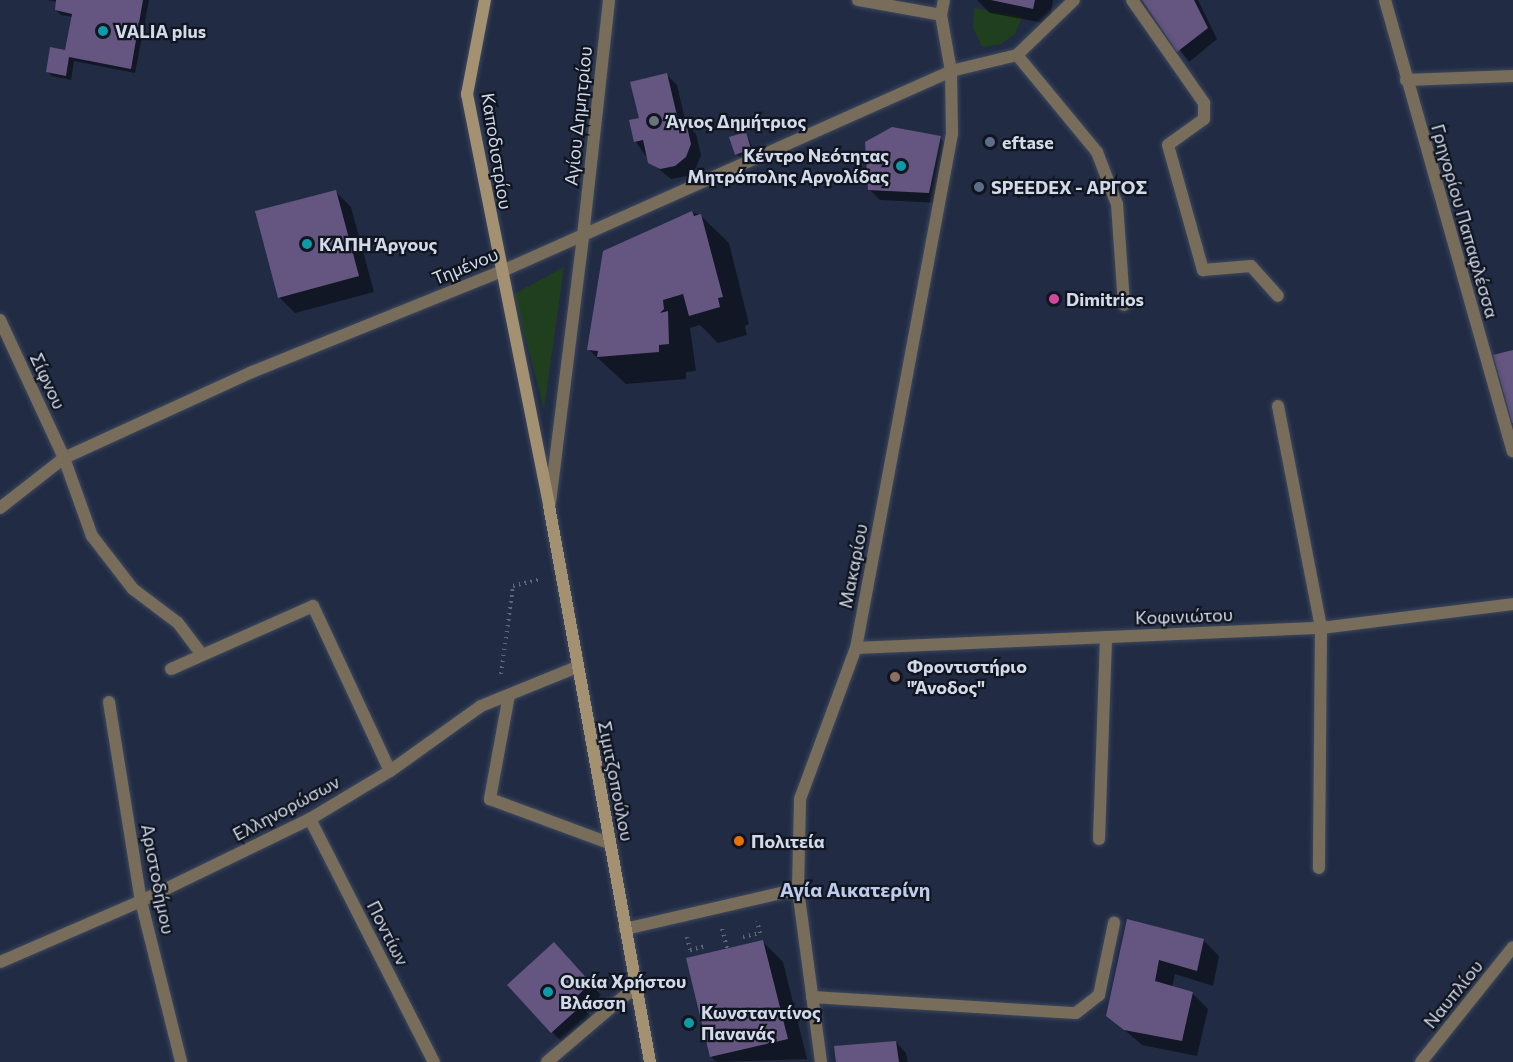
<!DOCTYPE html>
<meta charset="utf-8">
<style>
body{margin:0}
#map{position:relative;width:1513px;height:1062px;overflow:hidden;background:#212c44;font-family:Commissioner,sans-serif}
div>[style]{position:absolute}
.green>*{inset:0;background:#203f1f}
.shadow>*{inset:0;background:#0007}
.building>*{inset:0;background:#655681}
.path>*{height:4px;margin-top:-2px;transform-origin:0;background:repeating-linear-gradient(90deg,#5e687d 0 1.5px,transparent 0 6px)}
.roads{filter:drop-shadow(0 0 2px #3d485f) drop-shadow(0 0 2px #3d485f)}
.service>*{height:12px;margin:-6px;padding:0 6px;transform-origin:6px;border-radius:6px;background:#786d5a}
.pedestrian>*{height:12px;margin:-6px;padding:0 6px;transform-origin:6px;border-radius:6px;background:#786d5a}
.minor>*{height:12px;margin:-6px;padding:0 6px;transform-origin:6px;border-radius:6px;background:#786d5a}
.tertiary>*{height:12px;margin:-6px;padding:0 6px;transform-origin:6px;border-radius:6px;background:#786d5a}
.secondary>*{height:12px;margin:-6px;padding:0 6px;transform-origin:6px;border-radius:6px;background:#a39172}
.dots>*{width:16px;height:16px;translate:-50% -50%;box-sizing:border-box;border:3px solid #101520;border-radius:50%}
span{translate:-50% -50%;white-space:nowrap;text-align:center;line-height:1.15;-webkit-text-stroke:4.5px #101520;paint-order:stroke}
.poi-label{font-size:18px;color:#d2daea;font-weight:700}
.left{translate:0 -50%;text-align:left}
.right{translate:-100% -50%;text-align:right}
.street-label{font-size:18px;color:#d2daea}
.neighbourhood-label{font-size:20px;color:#bccbeb;font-weight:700}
</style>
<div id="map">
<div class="green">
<div style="clip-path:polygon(974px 7px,975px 8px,1022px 17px,1015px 34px,1001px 44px,982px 47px,973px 28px)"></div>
<div style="clip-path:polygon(564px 267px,544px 409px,514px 294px)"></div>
</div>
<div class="shadow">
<div style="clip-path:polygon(47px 0,149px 0,135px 73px,74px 61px,71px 80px,52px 76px,47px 71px,66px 52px,73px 17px,61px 15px,56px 10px,57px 2px)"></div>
<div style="clip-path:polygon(977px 0,1053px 0,1049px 24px,990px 13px)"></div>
<div style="clip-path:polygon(1144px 0,1198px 0,1217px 39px,1189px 62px)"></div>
<div style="clip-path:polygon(667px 75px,677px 85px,686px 124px,696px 134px,701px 155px,696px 168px,686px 176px,671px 179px,650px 162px,636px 142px,631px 121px,640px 119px)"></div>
<div style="clip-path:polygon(746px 133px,755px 154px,741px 159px,736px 154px)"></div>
<div style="clip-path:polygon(940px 138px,950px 148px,939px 203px,880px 200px,869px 189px)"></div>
<div style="clip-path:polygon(335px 191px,351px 207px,374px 292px,295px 313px,279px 297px)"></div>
<div style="clip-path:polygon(692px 212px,701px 216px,729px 243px,749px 324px,745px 326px,747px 335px,718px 343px,700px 325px,690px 328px,696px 371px,686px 372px,686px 379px,626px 384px,589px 350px)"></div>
<div style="clip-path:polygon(1128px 921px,1203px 940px,1219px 956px,1213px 986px,1175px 974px,1172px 988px,1192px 993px,1208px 1009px,1197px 1056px,1142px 1045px,1107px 1015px)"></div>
<div style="clip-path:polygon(763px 942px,783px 962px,807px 1059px,717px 1062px,711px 1057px)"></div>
<div style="clip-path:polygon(565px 955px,601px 995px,584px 1009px,591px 1017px,562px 1042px,552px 1032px)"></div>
<div style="clip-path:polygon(896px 1042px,906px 1053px,908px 1062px,838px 1062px)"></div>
</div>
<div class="building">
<div style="clip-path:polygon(56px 0,143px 0,131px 69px,69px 57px,66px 76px,46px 72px,50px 47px,65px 50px,72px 14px,55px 10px)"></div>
<div style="clip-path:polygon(991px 0,1035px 0,1033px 9px)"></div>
<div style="clip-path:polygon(1142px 0,1194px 0,1208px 28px,1177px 52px)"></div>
<div style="clip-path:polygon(667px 73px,679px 124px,686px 122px,691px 144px,686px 157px,675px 166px,660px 169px,648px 163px,643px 140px,634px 142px,629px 120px,639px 118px,630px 82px)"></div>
<div style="clip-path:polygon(892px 127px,941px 136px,929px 193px,868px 190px,865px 142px)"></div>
<div style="clip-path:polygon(746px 132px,751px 149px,735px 155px,729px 137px)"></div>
<div style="clip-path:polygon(336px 190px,359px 276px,278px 298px,255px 211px)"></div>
<div style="clip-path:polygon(692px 211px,694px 216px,701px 214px,723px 297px,718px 298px,720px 307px,689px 316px,683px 294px,663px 300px,664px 309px,660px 313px,668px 311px,669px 344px,659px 345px,659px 352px,597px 357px,598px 351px,587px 350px,603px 251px)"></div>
<div style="clip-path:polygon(1513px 350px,1513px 423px,1512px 423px,1493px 355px)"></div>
<div style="clip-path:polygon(1127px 919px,1204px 939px,1197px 971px,1159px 960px,1155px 981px,1193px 992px,1182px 1041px,1124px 1030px,1106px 1016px)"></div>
<div style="clip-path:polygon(763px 940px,788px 1039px,710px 1057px,686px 958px)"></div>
<div style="clip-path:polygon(554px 942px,591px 983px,575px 998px,581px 1006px,551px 1033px,507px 985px)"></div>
<div style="clip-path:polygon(896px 1041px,899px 1062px,836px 1062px,834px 1046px)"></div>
</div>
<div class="path">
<div style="left:501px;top:674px;width:89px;rotate:-82.2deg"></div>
<div style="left:513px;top:586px;width:30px;rotate:-14deg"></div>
<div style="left:722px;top:929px;width:20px;rotate:75deg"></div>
<div style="left:687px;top:937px;width:13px;rotate:77deg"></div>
<div style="left:690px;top:950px;width:16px;rotate:-14deg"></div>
<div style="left:743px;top:937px;width:17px;rotate:-13deg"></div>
<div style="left:760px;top:933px;width:12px;rotate:-104deg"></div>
</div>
<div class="roads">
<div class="service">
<div style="left:64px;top:458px;width:83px;rotate:70.3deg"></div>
<div style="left:92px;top:536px;width:67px;rotate:52.3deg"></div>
<div style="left:133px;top:589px;width:56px;rotate:37.1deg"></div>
<div style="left:178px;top:623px;width:40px;rotate:53deg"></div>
</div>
<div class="pedestrian">
<div style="left:1406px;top:80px;width:107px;rotate:-2.1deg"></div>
<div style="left:550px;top:502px;width:268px;rotate:-82.9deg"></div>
<div style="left:625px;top:929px;width:178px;rotate:-13deg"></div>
</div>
<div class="minor">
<div style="left:858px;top:0;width:84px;rotate:10.2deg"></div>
<div style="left:1132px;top:0;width:126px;rotate:55deg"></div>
<div style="left:1204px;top:103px;width:16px;rotate:90deg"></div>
<div style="left:1204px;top:119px;width:44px;rotate:144.2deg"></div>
<div style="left:1168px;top:145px;width:130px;rotate:74.4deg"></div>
<div style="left:1203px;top:270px;width:48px;rotate:-4.8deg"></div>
<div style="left:1251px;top:266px;width:40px;rotate:48deg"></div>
<div style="left:1385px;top:0;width:469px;rotate:74.2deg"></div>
<div style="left:1017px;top:55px;width:126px;rotate:50.5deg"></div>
<div style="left:1097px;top:152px;width:56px;rotate:69deg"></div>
<div style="left:1117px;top:204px;width:101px;rotate:86deg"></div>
<div style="left:583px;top:236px;width:237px;rotate:-83.7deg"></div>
<div style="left:0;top:320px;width:152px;rotate:65.1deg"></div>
<div style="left:1278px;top:406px;width:226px;rotate:79deg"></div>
<div style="left:1321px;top:628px;width:240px;rotate:90.5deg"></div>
<div style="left:856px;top:648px;width:523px;rotate:-79.42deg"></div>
<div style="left:952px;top:134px;width:63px;rotate:-90.9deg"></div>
<div style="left:951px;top:71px;width:57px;rotate:-100.1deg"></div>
<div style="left:941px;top:15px;width:15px;rotate:-79deg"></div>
<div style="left:171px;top:669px;width:155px;rotate:-23.9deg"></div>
<div style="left:313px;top:606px;width:182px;rotate:65deg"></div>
<div style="left:509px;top:695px;width:106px;rotate:100.4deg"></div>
<div style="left:490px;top:799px;width:127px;rotate:20.3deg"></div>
<div style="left:109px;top:702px;width:202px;rotate:80.9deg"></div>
<div style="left:141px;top:901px;width:166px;rotate:76deg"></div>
<div style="left:310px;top:819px;width:273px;rotate:63deg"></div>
<div style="left:1099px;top:839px;width:202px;rotate:-88deg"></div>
<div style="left:0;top:962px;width:154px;rotate:-23.4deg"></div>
<div style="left:141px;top:901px;width:188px;rotate:-25.9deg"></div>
<div style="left:310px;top:819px;width:93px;rotate:-31deg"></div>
<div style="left:390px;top:771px;width:112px;rotate:-35.5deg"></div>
<div style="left:481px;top:706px;width:104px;rotate:-22.1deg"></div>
<div style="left:812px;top:997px;width:264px;rotate:3.5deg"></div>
<div style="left:1076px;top:1013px;width:29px;rotate:-38deg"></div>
<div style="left:1099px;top:995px;width:74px;rotate:-78.2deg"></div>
<div style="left:547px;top:1062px;width:116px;rotate:-40.4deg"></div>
<div style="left:1421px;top:1062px;width:147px;rotate:-51.3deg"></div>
</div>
<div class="tertiary">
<div style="left:0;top:508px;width:81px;rotate:-38deg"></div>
<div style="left:64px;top:458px;width:207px;rotate:-24.6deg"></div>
<div style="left:252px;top:372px;width:267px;rotate:-22deg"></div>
<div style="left:500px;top:272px;width:494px;rotate:-24deg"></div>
<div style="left:951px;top:71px;width:68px;rotate:-13.6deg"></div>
<div style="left:1017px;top:55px;width:79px;rotate:-44deg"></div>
<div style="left:821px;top:1062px;width:175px;rotate:-97.6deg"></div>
<div style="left:798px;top:889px;width:90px;rotate:-88.7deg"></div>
<div style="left:800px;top:799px;width:161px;rotate:-69.7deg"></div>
<div style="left:856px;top:648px;width:465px;rotate:-2.5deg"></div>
<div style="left:1321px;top:628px;width:193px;rotate:-7.1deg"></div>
</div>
<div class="secondary">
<div style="left:485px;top:0;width:96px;rotate:100.8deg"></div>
<div style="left:467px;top:94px;width:420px;rotate:78.7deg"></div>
<div style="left:549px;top:506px;width:565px;rotate:79.7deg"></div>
</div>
</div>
<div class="dots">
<div style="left:103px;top:31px;background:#0f9aa8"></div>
<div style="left:654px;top:121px;background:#6b7280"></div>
<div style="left:990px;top:142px;background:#5c6f8a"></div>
<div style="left:901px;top:166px;background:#0f9aa8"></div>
<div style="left:979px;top:187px;background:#5c6f8a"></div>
<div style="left:307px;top:244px;background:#0f9aa8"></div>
<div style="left:1054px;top:299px;background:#d1479c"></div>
<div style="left:895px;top:677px;background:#8d6e63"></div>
<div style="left:739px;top:841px;background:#e8710a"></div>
<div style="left:548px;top:992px;background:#0f9aa8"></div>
<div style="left:689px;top:1023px;background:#0f9aa8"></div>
</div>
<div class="poi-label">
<span class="left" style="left:115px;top:31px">VALIA plus</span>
<span class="left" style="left:666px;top:121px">Άγιος Δημήτριος</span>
<span class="left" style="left:1002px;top:142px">eftase</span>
<span class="right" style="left:889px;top:166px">Κέντρο Νεότητας<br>Μητρόπολης Αργολίδας</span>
<span class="left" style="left:991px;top:187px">SPEEDEX - ΑΡΓΟΣ</span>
<span class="left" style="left:319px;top:244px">ΚΑΠΗ Άργους</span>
<span class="left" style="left:1066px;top:299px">Dimitrios</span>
<span class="left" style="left:907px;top:677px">Φροντιστήριο<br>"Άνοδος"</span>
<span class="left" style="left:751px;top:841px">Πολιτεία</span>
<span class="left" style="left:560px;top:992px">Οικία Χρήστου<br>Βλάσση</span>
<span class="left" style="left:701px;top:1023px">Κωνσταντίνος<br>Πανανάς</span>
</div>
<div class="street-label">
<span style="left:578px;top:116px;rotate:-84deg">Αγίου Δημητρίου</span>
<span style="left:497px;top:151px;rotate:81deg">Καποδιστρίου</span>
<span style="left:1465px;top:221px;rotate:74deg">Γρηγορίου Παπαφλέσσα</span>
<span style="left:465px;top:266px;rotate:-22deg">Τημένου</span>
<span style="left:48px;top:381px;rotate:65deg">Σίφνου</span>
<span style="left:853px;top:566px;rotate:-79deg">Μακαρίου</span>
<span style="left:1184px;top:616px;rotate:-2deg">Κοφινιώτου</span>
<span style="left:616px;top:781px;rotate:79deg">Σιμιτζοπούλου</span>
<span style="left:286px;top:808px;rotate:-28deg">Ελληνορώσων</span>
<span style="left:158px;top:879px;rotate:79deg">Αριστοδήμου</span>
<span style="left:388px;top:933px;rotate:63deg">Ποντίων</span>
<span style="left:1453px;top:994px;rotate:-51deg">Ναυπλίου</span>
</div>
<div class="neighbourhood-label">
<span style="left:855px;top:889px">Αγία Αικατερίνη</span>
</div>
</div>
